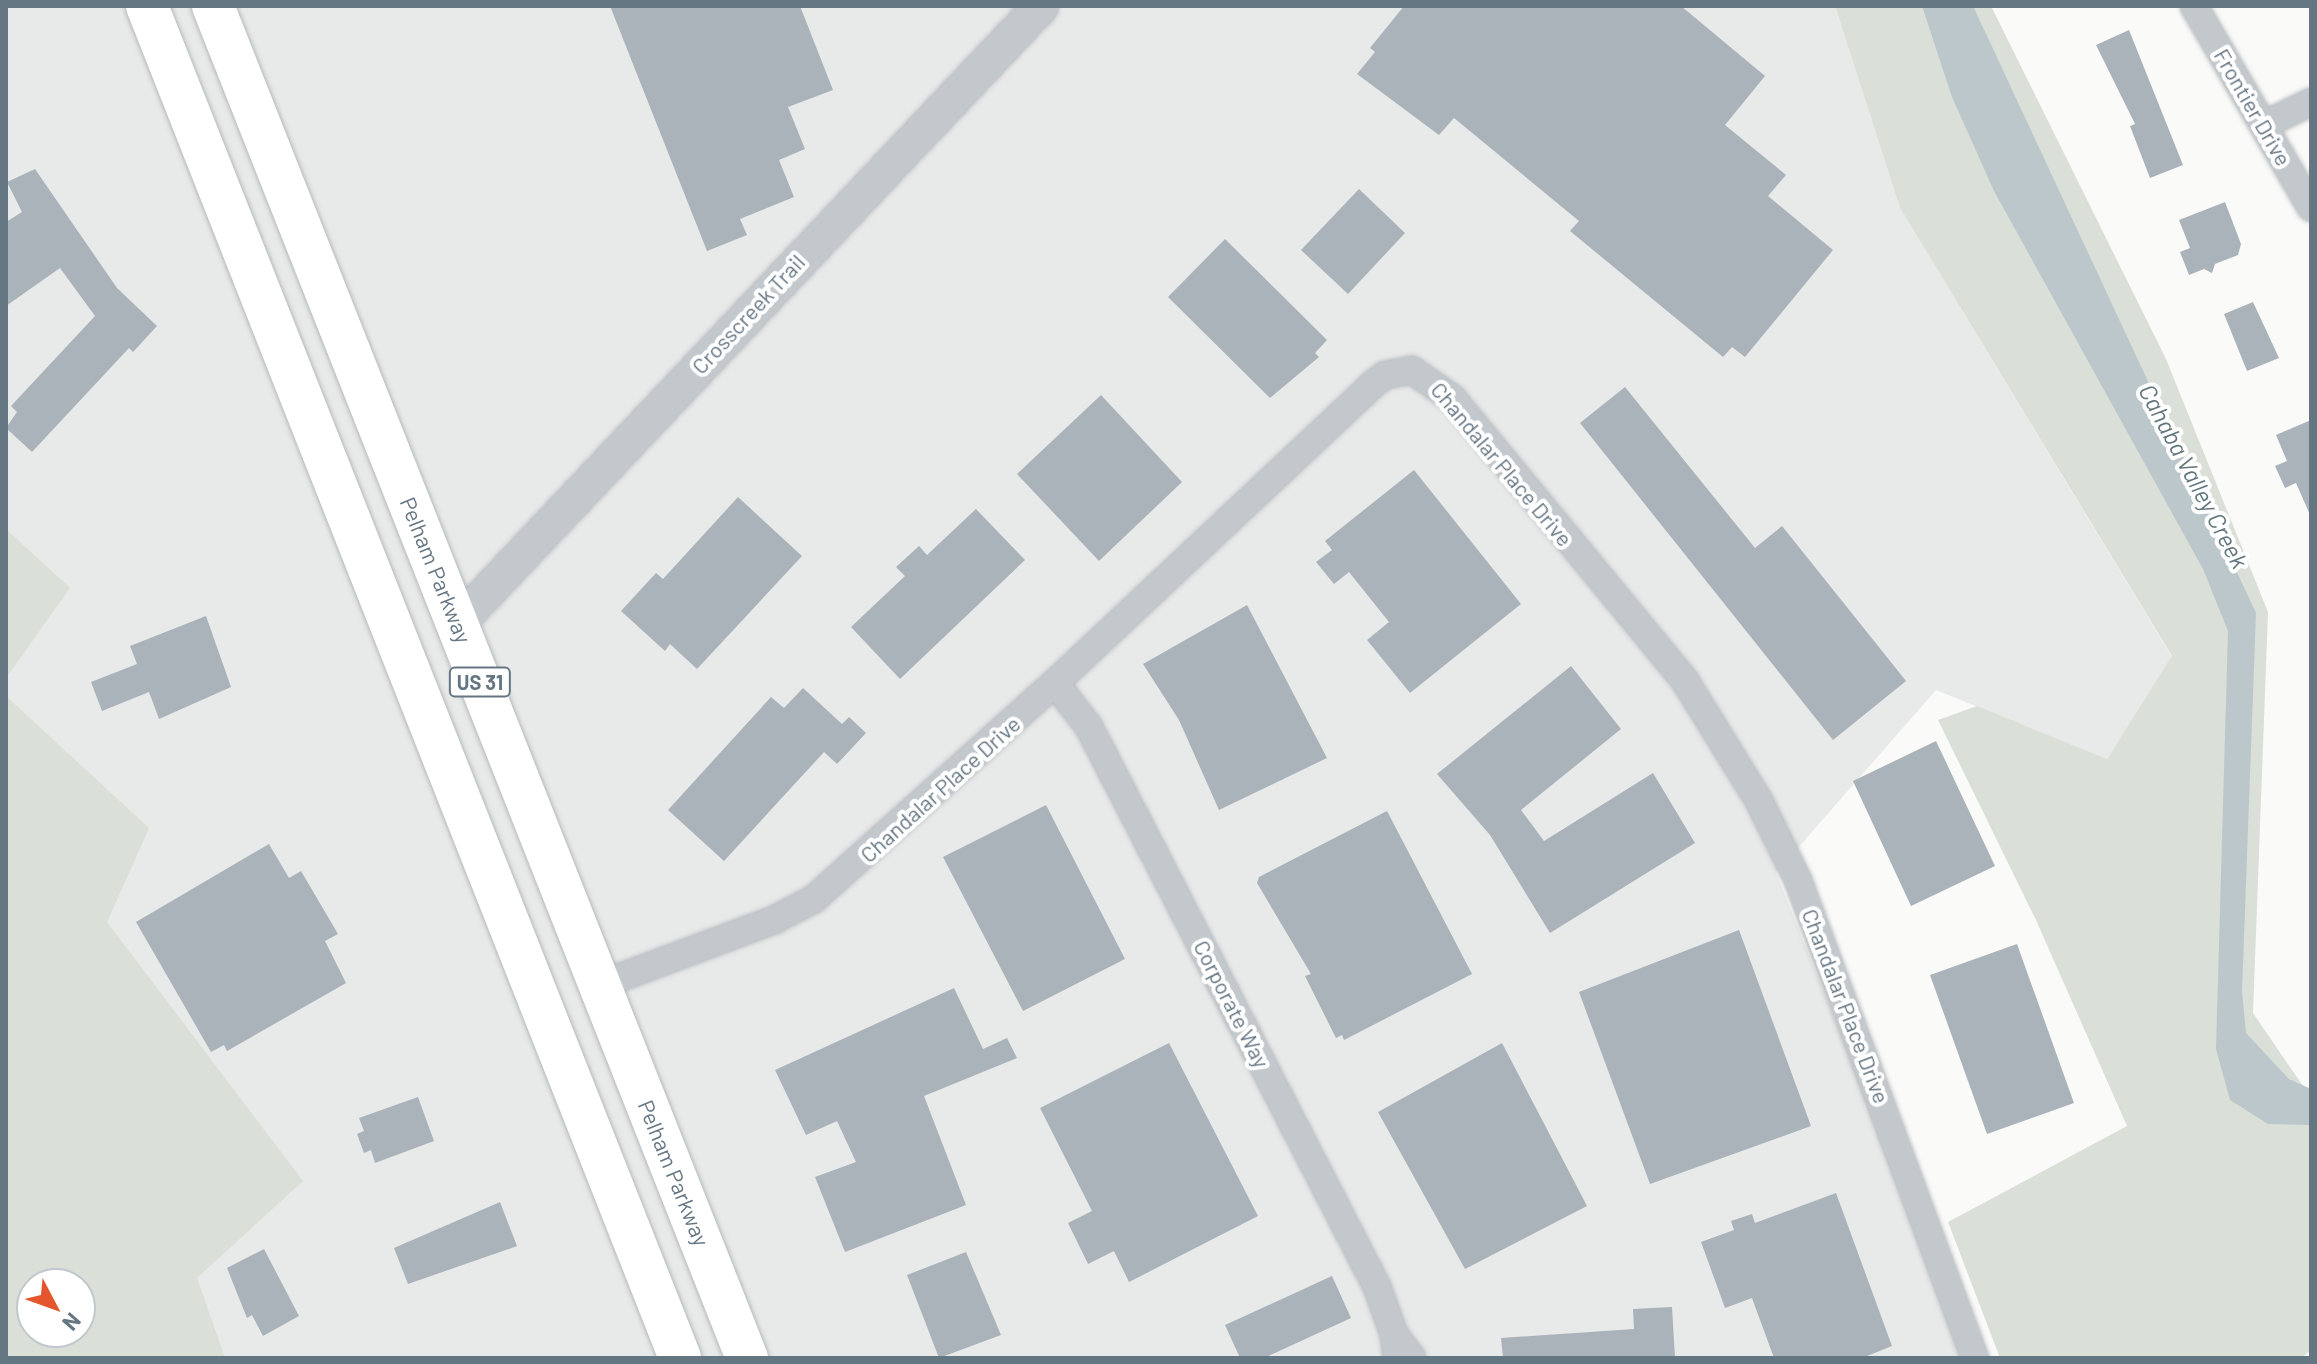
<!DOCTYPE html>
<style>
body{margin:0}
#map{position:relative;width:2317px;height:1364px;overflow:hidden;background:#fafaf8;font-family:Barlow,sans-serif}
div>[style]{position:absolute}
.built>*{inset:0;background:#e8e9e9}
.green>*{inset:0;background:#dadfd7}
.water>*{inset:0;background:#bbc7cb}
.building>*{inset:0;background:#aab3b9}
.roads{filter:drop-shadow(0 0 2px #b5babe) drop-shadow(0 0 2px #b5babe)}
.minor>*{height:26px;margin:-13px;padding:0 13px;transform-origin:13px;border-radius:13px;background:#c3c8cc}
.tertiary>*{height:34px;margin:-17px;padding:0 17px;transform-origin:17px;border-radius:17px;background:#c3c8cc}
.primary>*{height:42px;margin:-21px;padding:0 21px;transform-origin:21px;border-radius:21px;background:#fff}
span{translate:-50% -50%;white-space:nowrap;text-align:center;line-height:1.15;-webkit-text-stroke:8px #fff;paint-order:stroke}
.shield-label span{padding:2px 6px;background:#fff;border:2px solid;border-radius:6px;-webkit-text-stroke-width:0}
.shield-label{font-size:20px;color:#657683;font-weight:700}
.street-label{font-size:22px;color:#657683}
.water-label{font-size:24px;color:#60757c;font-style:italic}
.frame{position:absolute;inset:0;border:8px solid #657683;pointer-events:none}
.north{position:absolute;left:16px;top:1268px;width:80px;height:80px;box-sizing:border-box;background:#fff;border:2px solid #c1c8cd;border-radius:50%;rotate:131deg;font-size:22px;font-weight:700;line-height:32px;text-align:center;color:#657683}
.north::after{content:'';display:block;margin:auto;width:28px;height:36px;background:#e4572e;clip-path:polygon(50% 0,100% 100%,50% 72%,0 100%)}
</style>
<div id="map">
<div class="built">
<div style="clip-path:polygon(6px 6px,1835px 6px,1900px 208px,2172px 657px,2107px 759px,1936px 690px,1776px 873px,1970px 1358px,210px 1358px,6px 886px)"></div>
</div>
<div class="green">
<div style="clip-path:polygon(1835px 6px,1991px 6px,2166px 359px,2268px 612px,2253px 1013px,2305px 1089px,2311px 1087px,2311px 1350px,2301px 1358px,2000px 1358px,1948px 1222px,2127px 1126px,2036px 920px,1938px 720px,1977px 706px,2107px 759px,2172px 656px,1900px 208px)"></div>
<div style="clip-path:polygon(6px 529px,70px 588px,6px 678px)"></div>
<div style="clip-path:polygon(evenodd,6px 696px,149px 828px,107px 922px,303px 1181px,197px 1278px,225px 1358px,6px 1358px,6px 696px,32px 1284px,80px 1284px,80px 1332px,32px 1332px,32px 1284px)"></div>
</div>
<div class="water">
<div style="clip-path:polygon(1922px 6px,1973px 6px,2256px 613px,2242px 991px,2246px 1033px,2289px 1079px,2311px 1089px,2311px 1125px,2268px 1124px,2230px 1100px,2216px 1049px,2228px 631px,2203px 569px,1994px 191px,1952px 97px)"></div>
</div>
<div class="building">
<div style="clip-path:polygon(610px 6px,800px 6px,833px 90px,788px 107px,805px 149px,779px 160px,794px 197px,740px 219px,747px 235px,707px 251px)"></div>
<div style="clip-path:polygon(1404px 6px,1681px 6px,1765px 76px,1725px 125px,1786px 175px,1768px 196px,1833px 250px,1745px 357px,1732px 347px,1723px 357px,1570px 231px,1579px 221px,1454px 118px,1439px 135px,1357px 74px,1375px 52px,1370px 48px)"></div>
<div style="clip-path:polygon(2129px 30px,2183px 165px,2150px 178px,2130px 126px,2135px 124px,2096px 45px)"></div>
<div style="clip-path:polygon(35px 169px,117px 288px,157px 326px,133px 352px,129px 348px,32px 452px,6px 428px,17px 412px,11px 406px,95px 316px,60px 268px,6px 306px,6px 222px,22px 212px,7px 182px)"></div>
<div style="clip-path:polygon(1359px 189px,1405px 233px,1348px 294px,1301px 250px)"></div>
<div style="clip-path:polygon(2225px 202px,2241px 244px,2238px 255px,2215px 264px,2212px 273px,2204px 269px,2189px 275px,2180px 252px,2190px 248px,2179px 220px)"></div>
<div style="clip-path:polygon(1225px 239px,1327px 340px,1315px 353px,1319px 357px,1270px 398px,1168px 297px)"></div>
<div style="clip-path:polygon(2253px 302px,2279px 358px,2247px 371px,2224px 314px)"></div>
<div style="clip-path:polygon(1625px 387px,1755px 548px,1782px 526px,1906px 681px,1833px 740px,1580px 423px)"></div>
<div style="clip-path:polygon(1101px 395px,1182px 482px,1099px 561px,1017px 474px)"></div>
<div style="clip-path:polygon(2311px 420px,2311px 517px,2296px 483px,2285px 488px,2275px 466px,2287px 461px,2276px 435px)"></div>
<div style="clip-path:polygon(1414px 470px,1521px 604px,1410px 693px,1367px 640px,1389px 622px,1349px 572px,1334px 584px,1316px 562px,1332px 550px,1325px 541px)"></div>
<div style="clip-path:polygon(738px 497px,802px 556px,697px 669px,670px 644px,665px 651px,621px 611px,656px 573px,663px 579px)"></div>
<div style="clip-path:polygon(976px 509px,1025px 560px,900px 679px,851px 627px,905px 576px,896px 567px,919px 546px,927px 555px)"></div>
<div style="clip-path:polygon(1247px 605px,1327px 758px,1219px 810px,1179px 720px,1143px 664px)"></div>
<div style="clip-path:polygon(206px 616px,231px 687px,159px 719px,149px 692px,102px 711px,91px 682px,137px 664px,130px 646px)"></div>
<div style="clip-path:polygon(1571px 666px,1621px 729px,1521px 810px,1544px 841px,1653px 773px,1695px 843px,1550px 933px,1490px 835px,1437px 774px)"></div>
<div style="clip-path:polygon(803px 688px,842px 724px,849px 717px,866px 733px,837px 764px,824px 752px,724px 861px,668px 810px,771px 697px,784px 708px)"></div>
<div style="clip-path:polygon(1936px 741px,1995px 866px,1911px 906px,1853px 781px)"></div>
<div style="clip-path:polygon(1046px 805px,1125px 959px,1023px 1011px,943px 857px)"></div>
<div style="clip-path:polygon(1387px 811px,1472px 974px,1344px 1040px,1342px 1035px,1336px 1038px,1305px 976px,1311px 974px,1257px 883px,1259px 877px)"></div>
<div style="clip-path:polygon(269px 844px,289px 878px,301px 871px,338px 934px,325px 941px,346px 983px,227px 1051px,224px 1045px,211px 1052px,136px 922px)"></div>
<div style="clip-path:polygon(1739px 930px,1811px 1126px,1650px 1184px,1579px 992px)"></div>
<div style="clip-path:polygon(2017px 944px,2074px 1103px,1987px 1134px,1930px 975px)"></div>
<div style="clip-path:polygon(954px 988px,983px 1049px,1007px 1038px,1017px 1058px,924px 1096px,966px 1205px,845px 1252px,815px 1177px,856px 1162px,837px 1121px,806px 1135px,775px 1070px)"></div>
<div style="clip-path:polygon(1169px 1043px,1258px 1216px,1129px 1282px,1114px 1251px,1088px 1264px,1068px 1223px,1092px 1211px,1040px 1108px)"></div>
<div style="clip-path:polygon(1502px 1043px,1587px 1206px,1465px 1269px,1378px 1112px)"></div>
<div style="clip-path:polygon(418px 1097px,434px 1141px,375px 1163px,371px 1150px,364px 1153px,357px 1134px,364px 1131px,359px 1118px)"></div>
<div style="clip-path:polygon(1836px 1193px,1892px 1346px,1862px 1358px,1774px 1358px,1752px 1298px,1725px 1308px,1701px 1242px,1734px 1230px,1731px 1221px,1752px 1214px,1755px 1223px)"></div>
<div style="clip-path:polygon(500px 1202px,517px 1246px,408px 1284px,394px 1248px)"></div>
<div style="clip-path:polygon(264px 1249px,299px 1316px,263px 1336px,252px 1315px,247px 1318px,227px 1268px)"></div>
<div style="clip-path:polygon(966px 1252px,1001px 1335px,939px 1358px,907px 1275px)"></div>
<div style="clip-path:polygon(1332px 1276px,1351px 1318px,1264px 1358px,1240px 1358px,1225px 1325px)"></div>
<div style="clip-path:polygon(1672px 1307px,1675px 1358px,1503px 1358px,1501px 1338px,1634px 1329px,1633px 1309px)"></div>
</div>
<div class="roads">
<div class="minor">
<div style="left:2194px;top:6px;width:233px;rotate:59.9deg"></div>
<div style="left:2264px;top:125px;width:52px;rotate:-26.1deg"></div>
<div style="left:1055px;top:683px;width:56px;rotate:52.3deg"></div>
<div style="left:1089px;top:727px;width:630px;rotate:62.78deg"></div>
<div style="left:1377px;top:1287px;width:50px;rotate:70.1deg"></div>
<div style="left:600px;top:985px;width:186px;rotate:-20.5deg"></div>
<div style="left:774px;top:920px;width:45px;rotate:-27.7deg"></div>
<div style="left:814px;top:899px;width:324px;rotate:-41.9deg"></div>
<div style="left:1055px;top:683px;width:435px;rotate:-43.2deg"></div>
<div style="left:1372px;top:385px;width:16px;rotate:-38deg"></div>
<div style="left:1385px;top:375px;width:27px;rotate:-10deg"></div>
<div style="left:1412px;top:370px;width:49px;rotate:35deg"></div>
<div style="left:1452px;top:398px;width:367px;rotate:50.5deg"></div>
<div style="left:1685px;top:681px;width:141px;rotate:58.3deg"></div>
<div style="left:1759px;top:801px;width:88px;rotate:63.7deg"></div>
<div style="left:1798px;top:880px;width:510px;rotate:69.68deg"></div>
<div style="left:1397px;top:1358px;width:24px;rotate:-97deg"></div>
<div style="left:1394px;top:1334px;width:30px;rotate:53deg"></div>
</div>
<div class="tertiary">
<div style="left:457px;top:624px;width:850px;rotate:-46.62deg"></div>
</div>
<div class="primary">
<div style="left:147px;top:6px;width:1453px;rotate:68.48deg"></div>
<div style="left:213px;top:6px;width:1454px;rotate:68.45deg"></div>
</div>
</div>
<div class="shield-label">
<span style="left:480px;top:682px">US 31</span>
</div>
<div class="street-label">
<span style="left:2253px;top:107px;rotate:60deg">Frontier Drive</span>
<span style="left:748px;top:314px;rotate:-47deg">Crosscreek Trail</span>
<span style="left:1502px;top:464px;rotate:50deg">Chandalar Place Drive</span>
<span style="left:436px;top:570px;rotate:68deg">Pelham Parkway</span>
<span style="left:940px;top:789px;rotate:-42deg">Chandalar Place Drive</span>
<span style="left:1232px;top:1004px;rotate:63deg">Corporate Way</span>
<span style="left:1846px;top:1006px;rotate:69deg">Chandalar Place Drive</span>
<span style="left:674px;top:1173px;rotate:68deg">Pelham Parkway</span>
</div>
<div class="water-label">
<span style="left:2194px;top:476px;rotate:62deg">Cahaba Valley Creek</span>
</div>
<div class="frame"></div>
<div class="north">N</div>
</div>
